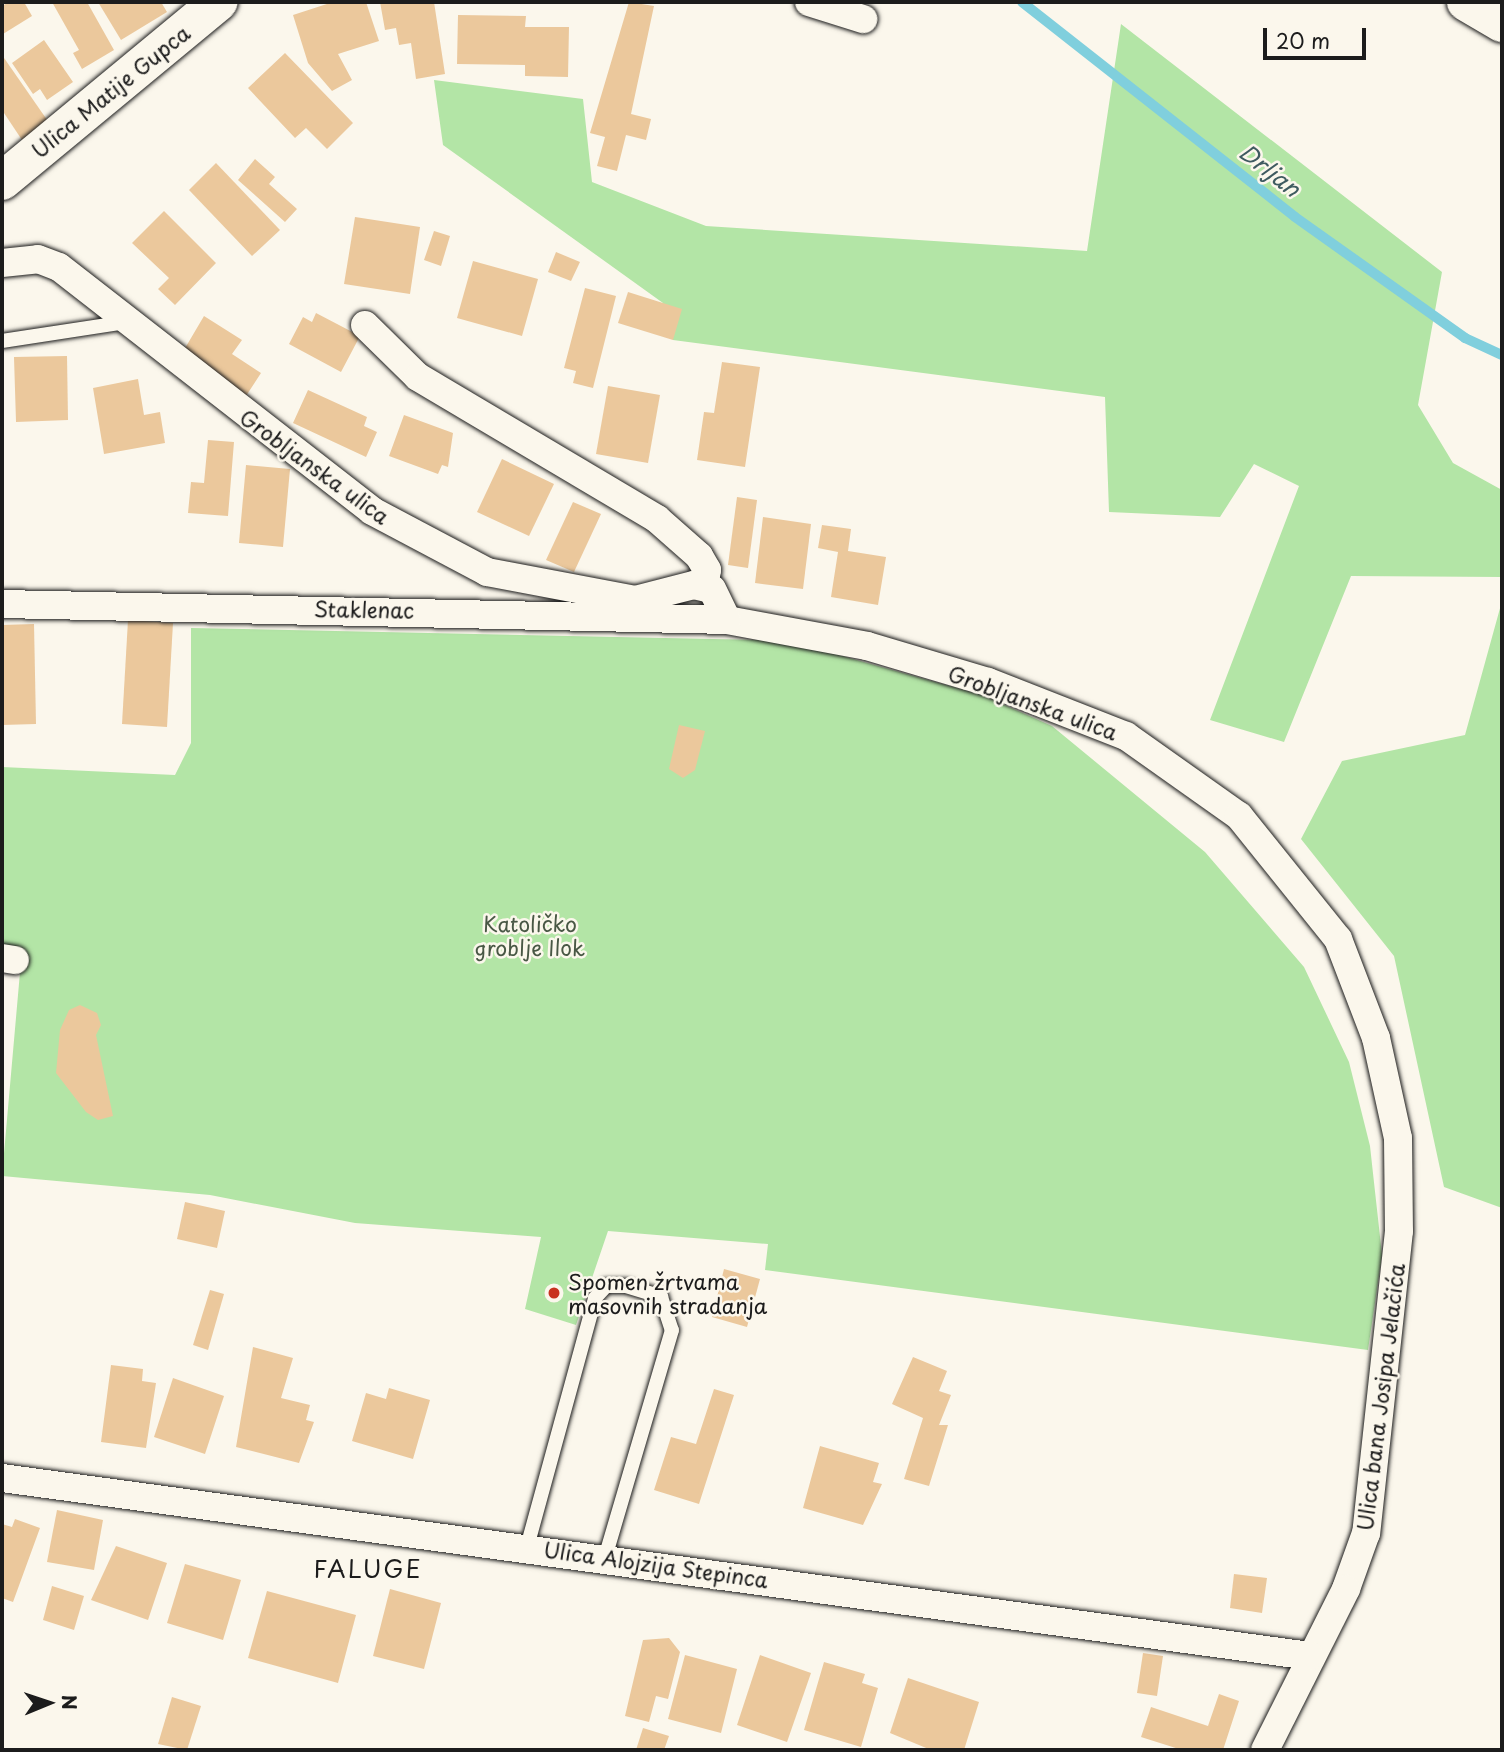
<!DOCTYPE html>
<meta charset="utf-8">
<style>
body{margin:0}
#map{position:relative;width:1504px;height:1752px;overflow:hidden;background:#fbf7ec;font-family:"Playpen Sans",sans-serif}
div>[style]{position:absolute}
.green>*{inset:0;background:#b3e5a6}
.stream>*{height:10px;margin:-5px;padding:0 5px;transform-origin:5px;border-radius:5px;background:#80cfdd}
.building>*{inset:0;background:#ebc89c}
.roads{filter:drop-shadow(0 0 2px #1c1c1c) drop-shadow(0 0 2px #1c1c1c)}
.lane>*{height:14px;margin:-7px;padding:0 7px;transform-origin:7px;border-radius:7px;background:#fbf7ec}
.street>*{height:28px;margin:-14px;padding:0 14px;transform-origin:14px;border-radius:14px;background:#fbf7ec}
.secondary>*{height:38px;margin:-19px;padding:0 19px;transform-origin:19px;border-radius:19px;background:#fbf7ec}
.dots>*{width:19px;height:19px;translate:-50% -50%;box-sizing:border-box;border:4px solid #fbf7ec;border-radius:50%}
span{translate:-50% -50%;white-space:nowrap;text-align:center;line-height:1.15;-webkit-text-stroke:5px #fbf7ec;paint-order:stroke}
.street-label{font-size:21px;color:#1c1c1c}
.park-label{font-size:21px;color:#495845}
.poi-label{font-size:21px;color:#1c1c1c}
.left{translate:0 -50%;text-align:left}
.water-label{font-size:23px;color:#3f5b60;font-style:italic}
.quarter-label{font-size:24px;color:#1c1c1c;letter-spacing:2px}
.frame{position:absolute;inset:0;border:4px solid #1c1c1c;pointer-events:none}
.north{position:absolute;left:14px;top:1668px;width:70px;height:70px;-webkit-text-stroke:5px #fbf7ec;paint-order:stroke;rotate:88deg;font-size:19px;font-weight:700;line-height:28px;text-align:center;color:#1c1c1c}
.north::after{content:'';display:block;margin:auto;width:24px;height:32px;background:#1c1c1c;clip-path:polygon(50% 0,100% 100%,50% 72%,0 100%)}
.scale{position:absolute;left:1263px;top:28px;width:103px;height:32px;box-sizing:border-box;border:4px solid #1c1c1c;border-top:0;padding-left:9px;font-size:21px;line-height:24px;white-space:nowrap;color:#1c1c1c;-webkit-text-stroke:5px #fbf7ec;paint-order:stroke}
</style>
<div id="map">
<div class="green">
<div style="clip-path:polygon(1121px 24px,1442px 272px,1418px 405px,1453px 463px,1502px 490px,1502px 577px,1351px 576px,1284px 742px,1210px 720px,1299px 486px,1254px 464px,1220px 517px,1109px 512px,1105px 397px,673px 340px,663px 303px,443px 145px,434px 80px,583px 99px,592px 182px,706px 226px,1087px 251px)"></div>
<div style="clip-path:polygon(1502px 601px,1502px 1208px,1444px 1187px,1394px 956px,1301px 839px,1342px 761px,1465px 735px)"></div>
<div style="clip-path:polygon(191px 628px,761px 640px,803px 645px,982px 695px,1052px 726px,1205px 852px,1304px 967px,1349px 1062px,1370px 1146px,1382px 1255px,1368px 1350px,765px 1270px,768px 1244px,608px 1231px,576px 1325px,525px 1309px,541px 1237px,355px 1223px,210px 1195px,2px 1176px,21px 961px,2px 958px,2px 767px,175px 775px,191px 743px)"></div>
</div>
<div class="stream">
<div style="left:1022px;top:2px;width:347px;rotate:38.2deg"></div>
<div style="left:1295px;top:217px;width:209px;rotate:35.4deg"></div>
<div style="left:1465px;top:338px;width:41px;rotate:24.7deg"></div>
</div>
<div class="building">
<div style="clip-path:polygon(9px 2px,24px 2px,32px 16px,3px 34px,2px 6px)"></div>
<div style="clip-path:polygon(52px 2px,87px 2px,114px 50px,82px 69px,73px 53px,79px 50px)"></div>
<div style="clip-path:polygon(98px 2px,161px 2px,167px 12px,121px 40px)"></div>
<div style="clip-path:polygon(333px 2px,366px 2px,379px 41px,338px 54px,352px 80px,332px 91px,308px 63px,293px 15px)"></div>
<div style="clip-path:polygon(380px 2px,434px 2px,445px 74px,416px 79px,411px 43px,399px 45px,396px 28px,385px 30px)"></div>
<div style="clip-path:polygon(629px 2px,654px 6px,631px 114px,651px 119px,646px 140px,626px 135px,617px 171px,597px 166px,605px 137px,590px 133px)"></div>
<div style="clip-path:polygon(458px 15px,526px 16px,525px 27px,569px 27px,568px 77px,525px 76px,525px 65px,457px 64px)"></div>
<div style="clip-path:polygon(44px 40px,73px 82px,47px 100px,40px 89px,33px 94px,12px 63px)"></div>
<div style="clip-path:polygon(285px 53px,353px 123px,327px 149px,306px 128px,295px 138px,248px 88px)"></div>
<div style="clip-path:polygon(2px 55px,52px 127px,26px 146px,2px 110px)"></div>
<div style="clip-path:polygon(255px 159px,275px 177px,269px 184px,297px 209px,285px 222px,238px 180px)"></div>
<div style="clip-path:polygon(216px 163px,280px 230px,252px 256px,189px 190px)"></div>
<div style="clip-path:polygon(164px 211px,216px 263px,175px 305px,158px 289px,169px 278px,132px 243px)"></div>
<div style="clip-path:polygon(355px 217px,420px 227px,410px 294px,344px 284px)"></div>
<div style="clip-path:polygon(434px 231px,450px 236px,441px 266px,424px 260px)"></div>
<div style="clip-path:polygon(556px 252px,580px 262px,571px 281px,548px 272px)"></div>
<div style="clip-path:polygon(473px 261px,538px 279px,522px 336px,457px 318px)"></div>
<div style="clip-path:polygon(585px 288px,616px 296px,593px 388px,573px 383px,576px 371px,564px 368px)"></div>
<div style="clip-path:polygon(628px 292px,682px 309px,673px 340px,618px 323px)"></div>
<div style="clip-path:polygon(316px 313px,360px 336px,341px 372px,289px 344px,303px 317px,312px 322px)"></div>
<div style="clip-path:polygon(204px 316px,242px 340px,232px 354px,261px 373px,244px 399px,181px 355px)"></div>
<div style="clip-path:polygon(67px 356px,68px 420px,16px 422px,14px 357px)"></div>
<div style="clip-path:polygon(722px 362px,760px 367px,745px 467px,697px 460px,704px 412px,714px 413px)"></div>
<div style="clip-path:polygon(138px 379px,144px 415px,160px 412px,165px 443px,104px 454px,93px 388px)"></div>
<div style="clip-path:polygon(608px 386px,660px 395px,648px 463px,596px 454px)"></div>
<div style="clip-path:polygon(308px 390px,367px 417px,364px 426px,377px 432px,366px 457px,293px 423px)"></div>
<div style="clip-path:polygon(404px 415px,453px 433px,448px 467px,442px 465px,438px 474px,389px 456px)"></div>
<div style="clip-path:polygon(208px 440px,234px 442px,228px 516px,188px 513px,191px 482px,204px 483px)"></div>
<div style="clip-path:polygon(502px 459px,554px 484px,529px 536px,477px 512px)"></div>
<div style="clip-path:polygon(246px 465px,290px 469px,283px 547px,239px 543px)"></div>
<div style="clip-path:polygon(737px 497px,757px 500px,748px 568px,728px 565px)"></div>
<div style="clip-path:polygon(573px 502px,601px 514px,574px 572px,546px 560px)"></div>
<div style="clip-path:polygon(763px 517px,811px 524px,803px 589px,755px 583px)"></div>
<div style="clip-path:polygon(822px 525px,851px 529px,848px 551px,886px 557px,878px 605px,831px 597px,838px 552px,818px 548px)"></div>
<div style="clip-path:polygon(128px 620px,173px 623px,167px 727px,122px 724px)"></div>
<div style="clip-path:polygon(34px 624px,36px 724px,2px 725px,2px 625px)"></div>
<div style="clip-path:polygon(679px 725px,705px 731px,695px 770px,683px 778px,669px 769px)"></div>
<div style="clip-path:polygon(80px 1005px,97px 1013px,101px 1025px,96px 1035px,113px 1116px,98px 1120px,86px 1112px,56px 1073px,60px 1030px,69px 1010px)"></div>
<div style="clip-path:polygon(185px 1202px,225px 1211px,217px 1248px,177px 1239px)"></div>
<div style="clip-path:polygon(724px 1269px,760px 1279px,747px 1327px,712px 1317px)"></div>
<div style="clip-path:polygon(210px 1290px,224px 1294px,208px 1350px,193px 1345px)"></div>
<div style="clip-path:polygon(253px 1347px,293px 1358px,281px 1398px,310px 1405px,306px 1420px,314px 1422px,299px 1463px,236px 1447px)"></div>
<div style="clip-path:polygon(913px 1357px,947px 1371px,939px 1391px,951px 1395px,939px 1425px,948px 1425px,929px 1486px,904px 1479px,923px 1418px,892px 1404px)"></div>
<div style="clip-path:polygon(111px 1365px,143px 1369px,142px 1381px,156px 1383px,146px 1448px,101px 1442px)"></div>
<div style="clip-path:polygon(173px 1378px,224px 1396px,205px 1454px,154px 1437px)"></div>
<div style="clip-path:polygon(389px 1388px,430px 1400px,413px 1459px,352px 1441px,366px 1393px,386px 1399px)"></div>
<div style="clip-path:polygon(714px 1389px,734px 1395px,699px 1504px,654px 1490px,671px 1437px,696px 1444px)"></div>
<div style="clip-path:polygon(820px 1446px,879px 1463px,873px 1482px,882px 1484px,863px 1525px,803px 1508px)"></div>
<div style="clip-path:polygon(57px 1510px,103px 1520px,94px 1570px,47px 1562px)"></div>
<div style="clip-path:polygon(15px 1519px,40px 1528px,13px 1602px,2px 1598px,2px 1524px,12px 1527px)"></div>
<div style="clip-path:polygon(116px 1546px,167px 1563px,148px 1620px,91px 1600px)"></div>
<div style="clip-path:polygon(185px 1564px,241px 1580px,223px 1640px,167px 1623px)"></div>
<div style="clip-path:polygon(1234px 1574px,1267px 1578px,1262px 1613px,1230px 1608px)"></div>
<div style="clip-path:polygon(52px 1586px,84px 1596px,74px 1630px,43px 1620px)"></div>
<div style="clip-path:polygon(390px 1589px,441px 1603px,424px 1669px,373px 1656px)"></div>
<div style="clip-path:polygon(267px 1591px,356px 1615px,338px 1683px,248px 1658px)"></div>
<div style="clip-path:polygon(669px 1638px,680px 1652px,668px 1699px,656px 1696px,649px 1722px,625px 1716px,643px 1640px)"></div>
<div style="clip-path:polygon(1143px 1653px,1163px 1656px,1157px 1696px,1137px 1693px)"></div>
<div style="clip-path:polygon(685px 1655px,737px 1669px,721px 1733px,668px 1719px)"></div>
<div style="clip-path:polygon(760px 1655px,811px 1673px,787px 1742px,737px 1725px)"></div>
<div style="clip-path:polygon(824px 1662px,865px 1674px,862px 1683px,878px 1688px,861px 1747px,804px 1730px)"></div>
<div style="clip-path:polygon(908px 1678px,979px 1702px,964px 1750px,931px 1750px,890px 1733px)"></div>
<div style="clip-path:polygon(1219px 1694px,1239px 1701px,1223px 1750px,1182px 1750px,1141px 1737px,1151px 1707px,1208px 1726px)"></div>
<div style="clip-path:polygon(172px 1697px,201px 1706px,187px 1750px,158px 1744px)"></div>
<div style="clip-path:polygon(643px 1728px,669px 1736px,664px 1750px,636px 1750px)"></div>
</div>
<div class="roads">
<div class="lane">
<div style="left:2px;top:341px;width:125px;rotate:-8.7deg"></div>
<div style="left:527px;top:1547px;width:258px;rotate:-74.7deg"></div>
<div style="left:595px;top:1298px;width:16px;rotate:-47deg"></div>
<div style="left:606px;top:1286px;width:20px"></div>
<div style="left:626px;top:1286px;width:37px;rotate:17deg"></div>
<div style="left:661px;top:1297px;width:35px;rotate:72deg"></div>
<div style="left:672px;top:1330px;width:237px;rotate:106.4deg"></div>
</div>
<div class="street">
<div style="left:809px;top:2px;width:57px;rotate:17.5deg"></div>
<div style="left:2px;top:263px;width:36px;rotate:-6deg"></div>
<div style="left:38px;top:259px;width:22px;rotate:21deg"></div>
<div style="left:59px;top:267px;width:397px;rotate:37.9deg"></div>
<div style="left:372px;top:511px;width:130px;rotate:27.9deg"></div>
<div style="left:487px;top:572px;width:151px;rotate:10.7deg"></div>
<div style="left:635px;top:600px;width:61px;rotate:-14.3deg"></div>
<div style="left:694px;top:585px;width:18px;rotate:13deg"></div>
<div style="left:712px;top:589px;width:34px;rotate:64deg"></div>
<div style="left:727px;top:620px;width:142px;rotate:10.5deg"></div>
<div style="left:867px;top:646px;width:126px;rotate:16.6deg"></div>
<div style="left:988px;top:682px;width:148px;rotate:21.4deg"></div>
<div style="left:1126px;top:736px;width:138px;rotate:35.3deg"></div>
<div style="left:1239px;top:816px;width:158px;rotate:51.2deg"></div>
<div style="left:1338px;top:939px;width:106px;rotate:69deg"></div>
<div style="left:1376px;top:1038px;width:102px;rotate:77.6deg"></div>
<div style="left:1398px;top:1138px;width:93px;rotate:89.4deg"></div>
<div style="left:1399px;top:1231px;width:304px;rotate:96.2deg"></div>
<div style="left:1366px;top:1533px;width:59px;rotate:109.7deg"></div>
<div style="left:1346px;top:1589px;width:180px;rotate:116.7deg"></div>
<div style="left:365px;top:325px;width:74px;rotate:44.5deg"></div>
<div style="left:418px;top:377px;width:278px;rotate:30.7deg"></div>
<div style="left:657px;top:519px;width:56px;rotate:41.4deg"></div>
<div style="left:699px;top:556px;width:16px;rotate:60deg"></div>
<div style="left:707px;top:570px;width:17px;rotate:100deg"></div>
<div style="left:2px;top:604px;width:725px;rotate:1.26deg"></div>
<div style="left:2px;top:958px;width:13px;rotate:9deg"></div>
<div style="left:2px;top:1478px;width:1320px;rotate:7.75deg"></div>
</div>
<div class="secondary">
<div style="left:1466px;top:2px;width:42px;rotate:30.3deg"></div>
<div style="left:2px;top:181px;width:281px;rotate:-39.6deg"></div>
</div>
</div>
<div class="dots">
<div style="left:554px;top:1293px;background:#c8321e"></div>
</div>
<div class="street-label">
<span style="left:110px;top:91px;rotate:-39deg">Ulica Matije Gupca</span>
<span style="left:315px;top:466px;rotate:36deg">Grobljanska ulica</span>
<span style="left:364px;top:609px;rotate:1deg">Staklenac</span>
<span style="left:1033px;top:702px;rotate:20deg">Grobljanska ulica</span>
<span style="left:1380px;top:1397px;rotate:-83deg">Ulica bana Josipa Jelačića</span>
<span style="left:656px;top:1564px;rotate:8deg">Ulica Alojzija Stepinca</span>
</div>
<div class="park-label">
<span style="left:530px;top:935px">Katoličko<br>groblje Ilok</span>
</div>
<div class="poi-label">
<span class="left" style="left:568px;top:1293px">Spomen žrtvama<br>masovnih stradanja</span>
</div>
<div class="water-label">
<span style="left:1270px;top:170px;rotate:38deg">Drljan</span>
</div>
<div class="quarter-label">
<span style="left:368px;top:1569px">FALUGE</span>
</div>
<div class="frame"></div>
<div class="north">N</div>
<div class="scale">20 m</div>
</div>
